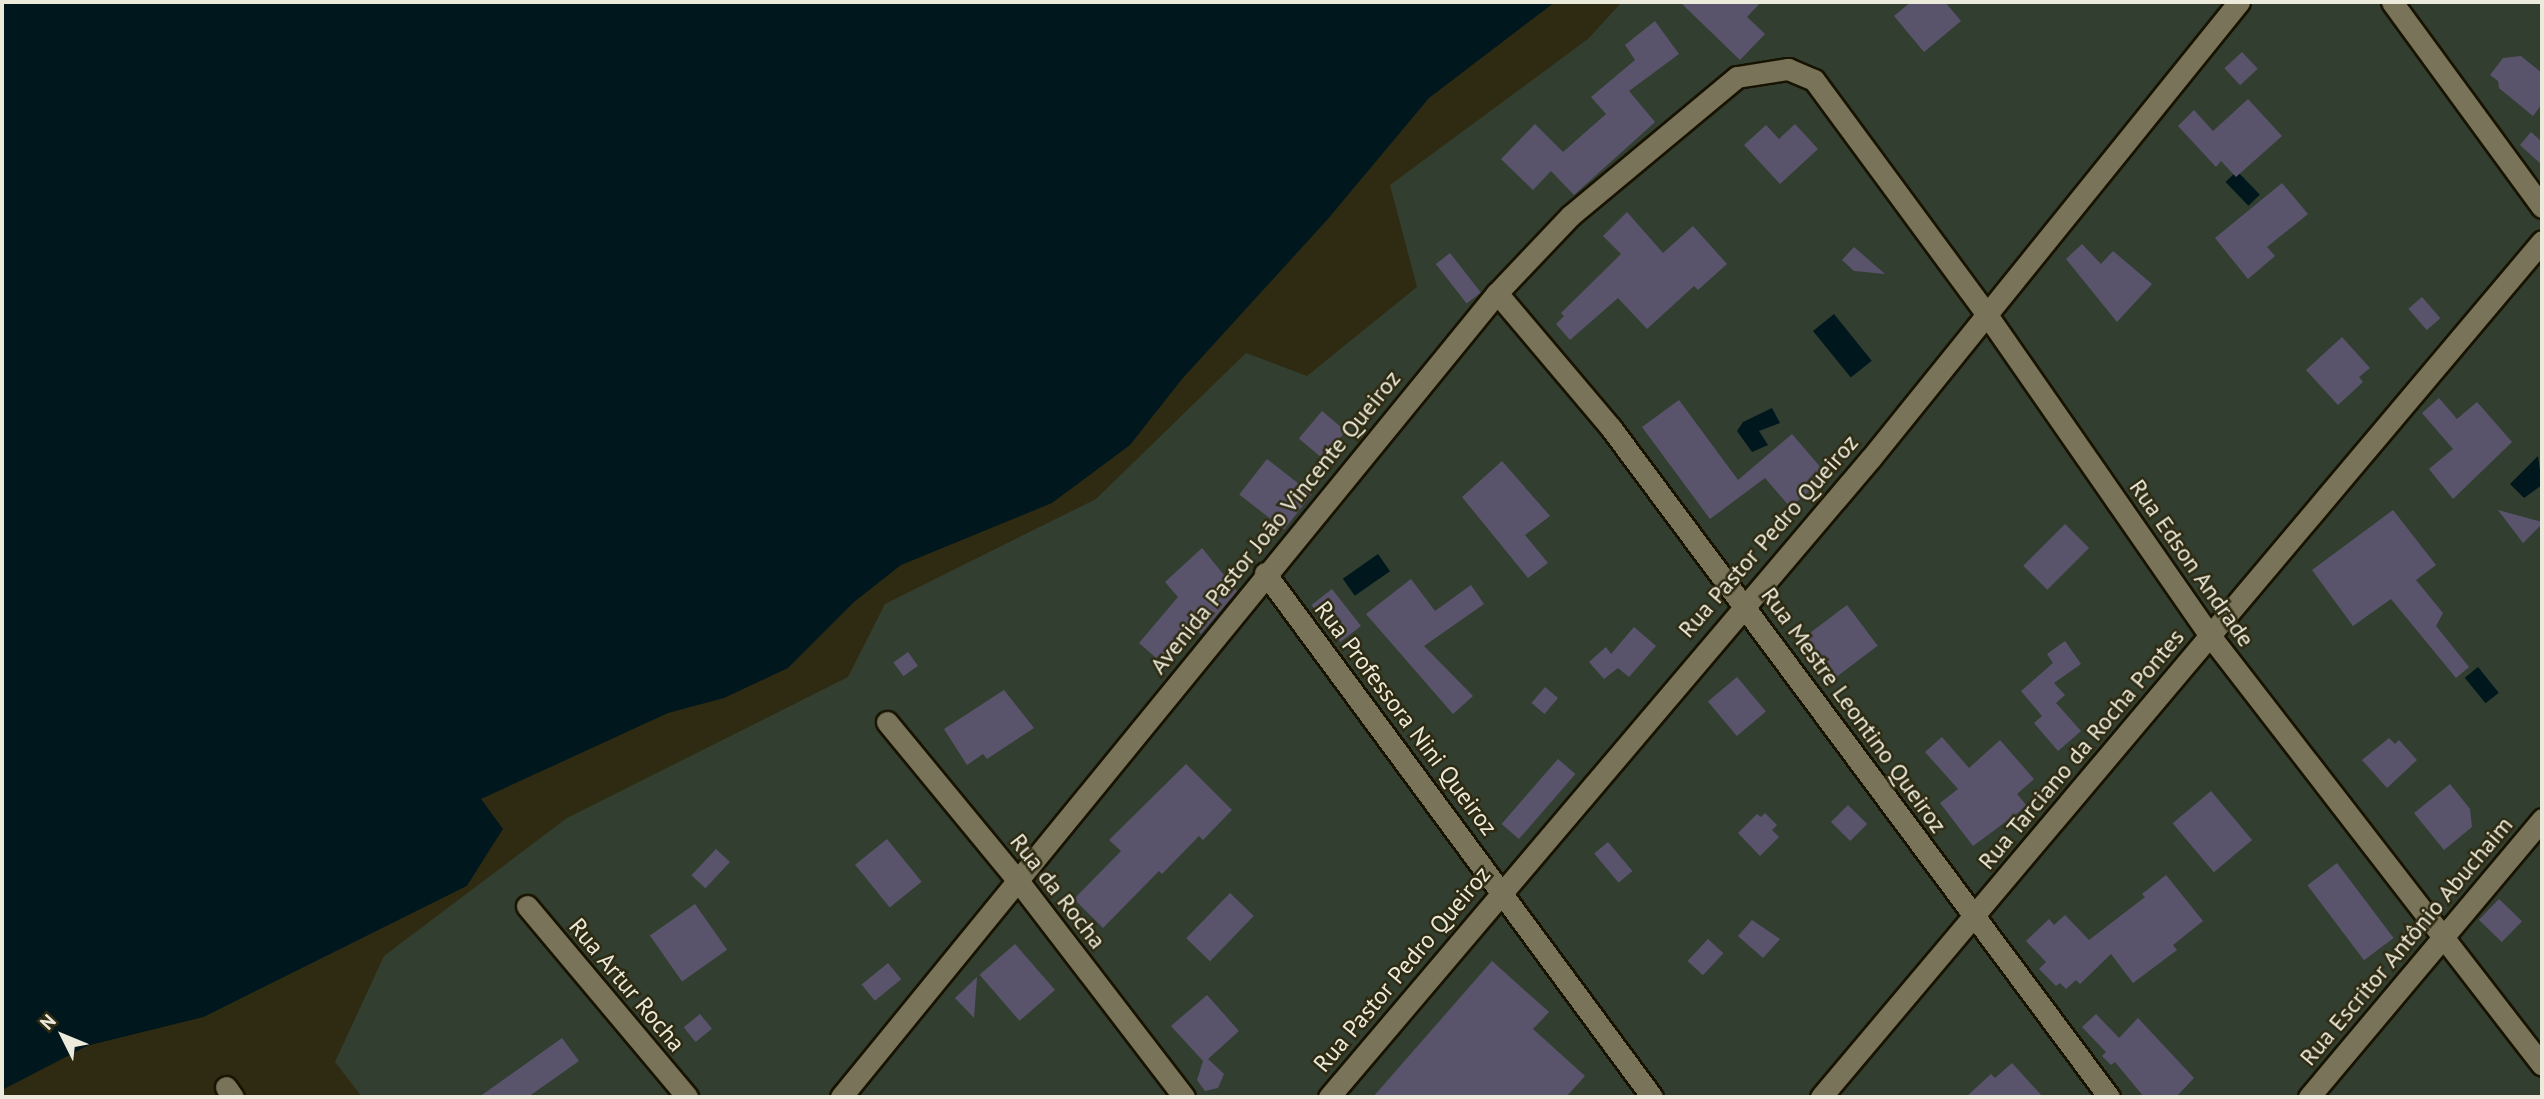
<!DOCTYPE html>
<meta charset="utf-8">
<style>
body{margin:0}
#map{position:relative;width:2544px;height:1099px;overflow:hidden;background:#2f2b12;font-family:"PT Sans",sans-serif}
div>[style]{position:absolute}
.green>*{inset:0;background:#323f30}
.water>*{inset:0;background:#00171d;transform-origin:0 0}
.pier>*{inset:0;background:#2f2b12}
.building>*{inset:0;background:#59546c;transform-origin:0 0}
.roads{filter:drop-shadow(2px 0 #181300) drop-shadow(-2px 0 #181300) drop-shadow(0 2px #181300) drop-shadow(0 -2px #181300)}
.street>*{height:21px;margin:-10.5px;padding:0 10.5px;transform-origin:10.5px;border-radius:10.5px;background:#797459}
span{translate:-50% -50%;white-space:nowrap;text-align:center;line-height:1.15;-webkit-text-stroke:5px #2f2b12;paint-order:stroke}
.street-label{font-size:24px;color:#eceadb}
.frame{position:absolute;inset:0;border:4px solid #eceadb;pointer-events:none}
.north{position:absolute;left:28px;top:1001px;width:70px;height:70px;-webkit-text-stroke:5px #2f2b12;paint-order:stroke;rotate:313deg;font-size:19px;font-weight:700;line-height:28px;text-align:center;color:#eceadb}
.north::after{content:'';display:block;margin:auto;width:24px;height:32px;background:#eceadb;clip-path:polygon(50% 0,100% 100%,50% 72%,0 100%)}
</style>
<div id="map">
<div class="green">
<div style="clip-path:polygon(1622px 2px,2542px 2px,2542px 1097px,362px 1097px,335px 1062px,384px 956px,567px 818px,848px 677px,885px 604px,1096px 499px,1246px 353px,1307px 376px,1417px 287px,1390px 185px,1588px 39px)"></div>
</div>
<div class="water">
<div style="clip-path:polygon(2px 2px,1555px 2px,1429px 98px,1327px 220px,1182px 379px,1130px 445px,1052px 503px,901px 565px,854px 602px,788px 668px,724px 698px,668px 713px,481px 799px,503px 829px,467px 886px,204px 1017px,87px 1046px,2px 1090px)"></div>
<div style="left:2237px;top:171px;width:33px;height:16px;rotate:46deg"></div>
<div style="left:1834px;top:314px;width:60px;height:27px;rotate:51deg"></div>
<div style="clip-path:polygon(1772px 408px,1780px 423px,1759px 431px,1768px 445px,1752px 452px,1737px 431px,1743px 422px)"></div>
<div style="clip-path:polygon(2538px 456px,2542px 485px,2524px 498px,2510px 484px)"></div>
<div style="left:1378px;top:554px;width:21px;height:43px;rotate:55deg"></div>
<div style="left:2478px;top:667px;width:33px;height:17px;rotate:51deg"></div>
</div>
<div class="pier">
<div style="clip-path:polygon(503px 829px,468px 889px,206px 1020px,88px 1049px,2px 1093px,87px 1046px,204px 1017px,467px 886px)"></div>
</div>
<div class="building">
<div style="clip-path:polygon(1680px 2px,1761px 2px,1747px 17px,1765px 34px,1740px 60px)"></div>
<div style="clip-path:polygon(1911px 2px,1945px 2px,1961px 21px,1924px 52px,1894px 16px)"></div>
<div style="clip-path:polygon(1655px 21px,1679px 54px,1629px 91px,1655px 122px,1574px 195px,1551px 171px,1533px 190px,1501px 159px,1535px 124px,1563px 152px,1606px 114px,1591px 97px,1635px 60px,1625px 45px)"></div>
<div style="left:2242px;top:52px;width:23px;height:24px;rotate:47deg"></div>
<div style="clip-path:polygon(2521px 56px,2542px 73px,2542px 104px,2533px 116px,2499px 88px,2498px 81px,2490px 75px,2503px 58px)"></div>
<div style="clip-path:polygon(2248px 99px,2282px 136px,2236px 177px,2221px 161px,2216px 167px,2178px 126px,2194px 110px,2213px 131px)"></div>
<div style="clip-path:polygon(1795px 124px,1818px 149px,1780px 184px,1744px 145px,1766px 125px,1779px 139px)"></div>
<div style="clip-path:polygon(2531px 132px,2542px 142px,2542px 165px,2520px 145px)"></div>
<div style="clip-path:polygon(2282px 183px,2308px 214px,2267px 247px,2275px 256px,2248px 279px,2215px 238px)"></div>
<div style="clip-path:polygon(1627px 212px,1663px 253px,1693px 226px,1727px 264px,1698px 290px,1694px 286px,1647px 329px,1618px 298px,1570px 340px,1556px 324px,1564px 316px,1561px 313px,1621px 254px,1603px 236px)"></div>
<div style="clip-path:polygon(2082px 244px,2101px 264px,2113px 251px,2152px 284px,2117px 322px,2066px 259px)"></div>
<div style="clip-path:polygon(1854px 247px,1885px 274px,1854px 271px,1842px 260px)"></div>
<div style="left:1450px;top:253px;width:50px;height:18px;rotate:52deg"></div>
<div style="left:2422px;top:297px;width:28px;height:18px;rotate:49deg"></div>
<div style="clip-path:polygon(2342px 337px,2370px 368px,2359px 377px,2363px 382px,2338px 405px,2306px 370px)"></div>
<div style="clip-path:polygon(2439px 398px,2457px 419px,2477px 402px,2512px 442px,2453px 499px,2429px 469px,2453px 449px,2422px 413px)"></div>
<div style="clip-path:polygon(1679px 400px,1738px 480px,1792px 434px,1828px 476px,1790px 507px,1765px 478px,1710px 519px,1642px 427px)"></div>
<div style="left:1322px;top:411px;width:31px;height:36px;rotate:40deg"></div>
<div style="left:1267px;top:459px;width:57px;height:45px;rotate:38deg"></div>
<div style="clip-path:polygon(1502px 461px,1550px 516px,1525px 535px,1548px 563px,1528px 578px,1462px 497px)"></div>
<div style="clip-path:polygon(2393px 510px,2436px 565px,2416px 580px,2443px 613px,2436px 626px,2469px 667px,2456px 678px,2391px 599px,2353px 626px,2312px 570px)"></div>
<div style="clip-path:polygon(2498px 510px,2542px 522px,2542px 524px,2523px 543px)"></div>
<div style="left:2065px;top:524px;width:34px;height:59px;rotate:45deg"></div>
<div style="clip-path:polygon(1202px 548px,1237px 591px,1201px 634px,1194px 626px,1162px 663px,1139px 643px,1178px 597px,1165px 582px)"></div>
<div style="clip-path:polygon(1411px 579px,1435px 611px,1471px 585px,1484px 604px,1424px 646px,1473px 696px,1453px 714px,1366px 614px)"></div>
<div style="left:1332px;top:589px;width:47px;height:26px;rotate:52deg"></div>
<div style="left:1847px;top:605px;width:51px;height:56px;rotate:53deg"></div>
<div style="clip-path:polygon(1634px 627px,1656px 646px,1629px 677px,1618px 668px,1604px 679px,1589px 662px,1606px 647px,1611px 654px)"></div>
<div style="clip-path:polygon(2065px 641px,2081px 664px,2054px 683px,2065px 695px,2056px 703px,2081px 731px,2058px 751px,2034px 723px,2042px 716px,2021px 691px,2053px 663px,2047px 654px)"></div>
<div style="left:908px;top:652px;width:17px;height:18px;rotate:54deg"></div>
<div style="left:1737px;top:677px;width:45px;height:38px;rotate:50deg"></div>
<div style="left:1545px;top:687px;width:17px;height:21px;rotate:40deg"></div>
<div style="clip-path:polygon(1004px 690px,1034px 728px,987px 759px,983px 754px,967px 765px,944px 729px)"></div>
<div style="clip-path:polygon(1942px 737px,1969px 768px,2000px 740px,2034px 779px,2017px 794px,2027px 806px,1973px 846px,1940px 803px,1958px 789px,1925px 752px)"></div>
<div style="clip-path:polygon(2389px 738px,2395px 744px,2399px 740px,2417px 760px,2387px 788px,2362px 760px)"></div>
<div style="left:1558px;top:759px;width:23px;height:86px;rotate:41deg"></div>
<div style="clip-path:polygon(1186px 764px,1232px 810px,1203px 840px,1199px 836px,1162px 874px,1159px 871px,1103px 928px,1074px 899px,1121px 851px,1109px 840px)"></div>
<div style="clip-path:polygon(2450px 784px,2470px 809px,2472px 827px,2444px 850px,2414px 813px)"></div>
<div style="left:2211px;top:791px;width:64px;height:50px;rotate:50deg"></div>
<div style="left:1848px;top:805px;width:27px;height:24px;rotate:45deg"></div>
<div style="clip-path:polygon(1765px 813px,1777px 825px,1772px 830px,1779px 837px,1760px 856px,1738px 833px,1757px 814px,1761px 817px)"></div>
<div style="left:887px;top:839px;width:55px;height:41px;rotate:51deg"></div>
<div style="left:1608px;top:842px;width:38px;height:18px;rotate:50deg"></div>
<div style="left:716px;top:849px;width:19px;height:36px;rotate:43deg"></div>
<div style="left:2337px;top:863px;width:94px;height:37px;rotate:53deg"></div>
<div style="clip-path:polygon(2166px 875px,2203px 921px,2173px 945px,2177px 950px,2133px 983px,2111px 954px,2080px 984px,2076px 980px,2066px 989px,2060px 983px,2056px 986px,2039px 969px,2046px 962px,2026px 941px,2049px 919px,2054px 925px,2065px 915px,2089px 940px,2145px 897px,2142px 894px)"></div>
<div style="left:1230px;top:893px;width:33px;height:63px;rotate:44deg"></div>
<div style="left:2499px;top:899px;width:32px;height:29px;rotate:44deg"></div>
<div style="left:695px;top:904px;width:56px;height:55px;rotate:55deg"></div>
<div style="clip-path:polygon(1752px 920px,1780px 939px,1763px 958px,1738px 936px)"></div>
<div style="left:1708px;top:939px;width:21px;height:30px;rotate:43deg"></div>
<div style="left:1015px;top:944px;width:61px;height:47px;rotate:49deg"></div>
<div style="clip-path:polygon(1492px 961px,1549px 1012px,1533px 1029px,1585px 1076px,1566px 1097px,1373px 1097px)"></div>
<div style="left:888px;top:963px;width:21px;height:34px;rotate:51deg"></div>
<div style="clip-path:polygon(977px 977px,974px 1018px,955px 998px)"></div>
<div style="clip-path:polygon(1207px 995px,1239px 1031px,1208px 1059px,1224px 1074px,1218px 1088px,1205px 1091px,1197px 1080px,1203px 1061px,1171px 1026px)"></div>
<div style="left:700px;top:1014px;width:19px;height:21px;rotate:51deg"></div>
<div style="clip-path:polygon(2096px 1014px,2119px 1038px,2138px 1018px,2194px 1078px,2176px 1097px,2144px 1097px,2115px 1062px,2111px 1065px,2102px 1056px,2106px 1052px,2082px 1027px)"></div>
<div style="clip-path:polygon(562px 1038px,579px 1061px,528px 1097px,479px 1097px)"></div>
<div style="clip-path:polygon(2012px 1063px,2043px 1097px,1966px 1097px,1991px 1074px,1995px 1078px)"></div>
</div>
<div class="roads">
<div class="street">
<div style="left:2392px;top:2px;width:254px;rotate:53.8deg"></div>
<div style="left:1497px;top:293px;width:177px;rotate:49.8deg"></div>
<div style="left:1611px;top:428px;width:834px;rotate:53.34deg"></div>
<div style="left:1265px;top:573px;width:651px;rotate:53.55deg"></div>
<div style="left:887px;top:722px;width:207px;rotate:50.5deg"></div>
<div style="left:1019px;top:882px;width:271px;rotate:52.5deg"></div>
<div style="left:527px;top:906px;width:249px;rotate:50deg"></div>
<div style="left:226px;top:1087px;width:12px;rotate:55deg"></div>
<div style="left:841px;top:1097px;width:1038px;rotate:-50.79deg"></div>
<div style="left:1497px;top:293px;width:106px;rotate:-46.5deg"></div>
<div style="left:1570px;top:216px;width:217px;rotate:-39.8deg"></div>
<div style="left:1737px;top:77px;width:52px;rotate:-8.9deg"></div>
<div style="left:1788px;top:69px;width:28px;rotate:23deg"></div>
<div style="left:1814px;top:80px;width:288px;rotate:53.6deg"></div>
<div style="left:1985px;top:312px;width:396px;rotate:55.2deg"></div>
<div style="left:2211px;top:637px;width:541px;rotate:52.28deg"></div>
<div style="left:1329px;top:1097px;width:838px;rotate:-49.7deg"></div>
<div style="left:1871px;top:458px;width:586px;rotate:-51.1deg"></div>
<div style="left:1821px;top:1097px;width:1119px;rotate:-49.89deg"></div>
<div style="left:2309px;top:1097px;width:363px;rotate:-50deg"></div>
</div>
</div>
<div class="street-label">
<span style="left:1275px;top:522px;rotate:-51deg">Avenida Pastor João Vincente Queiroz</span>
<span style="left:1768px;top:536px;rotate:-49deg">Rua Pastor Pedro Queiroz</span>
<span style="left:2192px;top:563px;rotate:55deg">Rua Edson Andrade</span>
<span style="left:1854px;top:710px;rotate:54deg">Rua Mestre Leontino Queiroz</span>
<span style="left:1406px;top:718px;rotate:53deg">Rua Professora Nini Queiroz</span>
<span style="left:2081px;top:749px;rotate:-50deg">Rua Tarciano da Rocha Pontes</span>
<span style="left:1058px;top:891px;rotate:52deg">Rua da Rocha</span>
<span style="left:2406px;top:941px;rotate:-50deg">Rua Escritor Antônio Abuchaim</span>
<span style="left:1402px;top:969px;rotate:-50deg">Rua Pastor Pedro Queiroz</span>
<span style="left:627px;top:985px;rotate:50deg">Rua Artur Rocha</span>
</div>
<div class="frame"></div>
<div class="north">N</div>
</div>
